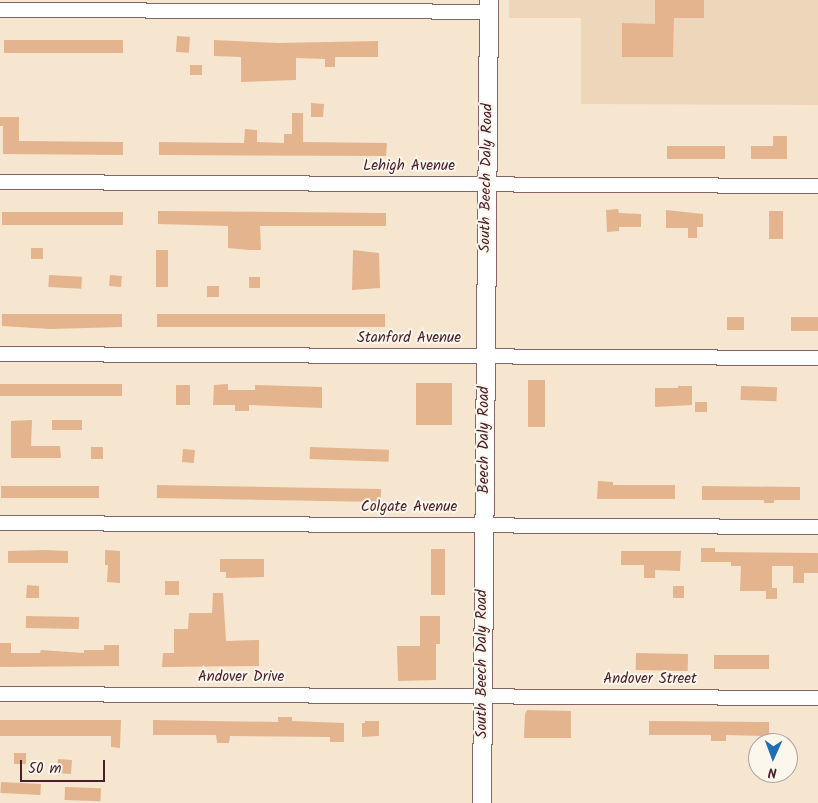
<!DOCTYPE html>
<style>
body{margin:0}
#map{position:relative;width:818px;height:803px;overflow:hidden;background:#f6e6cf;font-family:Kalam,sans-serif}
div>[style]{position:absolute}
.built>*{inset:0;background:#eed6bb}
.building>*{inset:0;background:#e3b48e;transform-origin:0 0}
.roads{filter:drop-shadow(1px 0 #866564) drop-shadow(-1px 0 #866564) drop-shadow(0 1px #866564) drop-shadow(0 -1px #866564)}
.minor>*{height:14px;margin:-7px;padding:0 7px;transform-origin:7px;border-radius:7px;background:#fff}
.major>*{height:18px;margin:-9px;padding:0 9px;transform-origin:9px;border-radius:9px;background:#fff}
span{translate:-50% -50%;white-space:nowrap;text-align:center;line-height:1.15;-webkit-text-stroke:4px #fbf7ec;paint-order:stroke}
.street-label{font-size:15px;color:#4a1f2b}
.north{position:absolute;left:748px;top:733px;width:50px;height:50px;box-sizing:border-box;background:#fbf7ec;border:1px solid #b4a19f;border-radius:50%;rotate:182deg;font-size:14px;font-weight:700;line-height:20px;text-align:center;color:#4a1f2b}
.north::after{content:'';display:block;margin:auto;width:18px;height:22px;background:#1f6fb2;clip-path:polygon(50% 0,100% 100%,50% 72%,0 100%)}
.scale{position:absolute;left:20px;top:760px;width:85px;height:22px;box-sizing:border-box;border:2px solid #4a1f2b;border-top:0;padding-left:6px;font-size:15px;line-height:18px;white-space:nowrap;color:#4a1f2b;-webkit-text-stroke:4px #fbf7ec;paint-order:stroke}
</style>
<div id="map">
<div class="built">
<div style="clip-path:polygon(509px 0,818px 0,818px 105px,581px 104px,581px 18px,509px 18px)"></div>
</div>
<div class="building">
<div style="clip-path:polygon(655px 0,704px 0,704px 18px,674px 18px,673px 57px,622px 57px,622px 23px,655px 24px)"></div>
<div style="left:177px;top:36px;width:13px;height:16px;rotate:4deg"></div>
<div style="left:4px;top:40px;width:119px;height:13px"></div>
<div style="clip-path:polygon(214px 40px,278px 43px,378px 41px,378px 57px,335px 57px,335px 67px,325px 67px,325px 59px,296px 58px,296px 80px,241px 82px,241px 57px,214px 56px)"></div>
<div style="left:190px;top:65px;width:12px;height:10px"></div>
<div style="clip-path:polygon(311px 103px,324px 104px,323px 117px,311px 117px)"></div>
<div style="clip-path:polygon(292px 113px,303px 113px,303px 142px,387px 143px,386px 156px,159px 155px,159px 142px,244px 143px,245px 129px,257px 130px,257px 142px,284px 143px,284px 134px,292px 134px)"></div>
<div style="clip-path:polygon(0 117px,19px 117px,19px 141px,123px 142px,123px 155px,3px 154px,3px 126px,0 126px)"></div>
<div style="clip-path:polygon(773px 136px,787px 136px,787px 159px,751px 159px,751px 146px,773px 146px)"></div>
<div style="left:667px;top:146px;width:58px;height:13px"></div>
<div style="clip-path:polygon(618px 209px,619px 213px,641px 214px,641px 227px,619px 227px,619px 231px,607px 232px,606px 210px)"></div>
<div style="clip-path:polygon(666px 210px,703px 214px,703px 227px,697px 227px,697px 238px,688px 238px,688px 228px,666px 228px)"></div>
<div style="clip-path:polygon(158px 211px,386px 213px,386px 226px,260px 226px,261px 250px,249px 250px,228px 248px,228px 226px,158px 224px)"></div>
<div style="left:769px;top:211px;width:14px;height:28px"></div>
<div style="left:2px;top:212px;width:121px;height:13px"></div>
<div style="left:31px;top:248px;width:12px;height:11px"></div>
<div style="left:156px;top:250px;width:12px;height:37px"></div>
<div style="clip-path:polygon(353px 250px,379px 253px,380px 288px,352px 290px)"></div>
<div style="left:49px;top:275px;width:33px;height:12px;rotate:3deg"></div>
<div style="left:110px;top:275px;width:12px;height:11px;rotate:5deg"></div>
<div style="left:249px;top:277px;width:11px;height:11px"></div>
<div style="left:207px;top:286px;width:12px;height:11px"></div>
<div style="clip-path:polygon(2px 314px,122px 314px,122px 327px,50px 329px,2px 326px)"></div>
<div style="left:157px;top:314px;width:228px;height:13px"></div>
<div style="left:727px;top:317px;width:17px;height:13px"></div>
<div style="left:791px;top:317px;width:27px;height:14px"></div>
<div style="left:528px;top:380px;width:17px;height:47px"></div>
<div style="left:416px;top:383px;width:36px;height:42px"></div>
<div style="left:0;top:384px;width:122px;height:12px"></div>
<div style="clip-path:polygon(228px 384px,228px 390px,255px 390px,255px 385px,322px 387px,322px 408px,249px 405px,249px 411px,235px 411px,235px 405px,213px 405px,214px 385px)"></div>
<div style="left:176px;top:385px;width:14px;height:20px"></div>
<div style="clip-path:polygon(678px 386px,692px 386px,692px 405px,655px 407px,655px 388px,678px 388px)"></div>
<div style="left:741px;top:386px;width:36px;height:14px;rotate:2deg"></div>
<div style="left:695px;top:402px;width:12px;height:10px"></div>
<div style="clip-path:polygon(32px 420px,31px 446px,60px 446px,61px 458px,11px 458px,11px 421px)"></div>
<div style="left:52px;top:420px;width:30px;height:10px"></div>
<div style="left:91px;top:447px;width:12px;height:12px"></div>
<div style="left:310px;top:447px;width:79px;height:12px;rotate:2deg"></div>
<div style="left:183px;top:449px;width:12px;height:13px;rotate:5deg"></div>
<div style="clip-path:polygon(598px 481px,613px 482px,613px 485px,675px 485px,675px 499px,597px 499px)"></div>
<div style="left:157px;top:485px;width:224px;height:13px;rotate:1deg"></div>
<div style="left:1px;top:486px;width:98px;height:12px"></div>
<div style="clip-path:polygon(702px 486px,800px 487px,800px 500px,774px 500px,774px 503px,764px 503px,764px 500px,702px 500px)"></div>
<div style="clip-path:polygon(701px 548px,715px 548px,715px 552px,818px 553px,818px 573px,804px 573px,804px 583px,793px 583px,793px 566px,772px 566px,772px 588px,777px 588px,777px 599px,766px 599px,766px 591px,740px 591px,741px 566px,731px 566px,731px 562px,701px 562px)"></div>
<div style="left:431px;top:549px;width:14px;height:46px"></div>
<div style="clip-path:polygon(46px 550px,68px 551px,68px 563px,8px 563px,8px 551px)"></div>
<div style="clip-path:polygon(105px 550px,120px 551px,120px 583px,107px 582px,108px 565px,105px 565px)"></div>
<div style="clip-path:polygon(621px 551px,681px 551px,680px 571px,655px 570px,655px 578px,644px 578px,644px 565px,621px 565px)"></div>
<div style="clip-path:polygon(220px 559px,264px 559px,264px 577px,226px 578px,226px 572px,220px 572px)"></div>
<div style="left:165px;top:581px;width:14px;height:14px"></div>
<div style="clip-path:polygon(27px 585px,39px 586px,39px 598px,26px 598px)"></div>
<div style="left:673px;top:586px;width:11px;height:12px"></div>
<div style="clip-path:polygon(213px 593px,223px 593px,226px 641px,259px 640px,259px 666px,162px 667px,163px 653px,174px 653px,174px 629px,188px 629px,189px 613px,212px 613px)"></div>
<div style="left:26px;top:616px;width:53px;height:12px;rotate:1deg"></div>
<div style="clip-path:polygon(420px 616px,440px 616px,440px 644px,436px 644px,436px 680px,398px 681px,397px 646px,420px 646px)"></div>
<div style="clip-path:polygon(0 643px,11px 643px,11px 653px,40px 653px,41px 650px,84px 653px,84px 650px,104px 650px,104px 645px,119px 645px,119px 666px,0 667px)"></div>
<div style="left:636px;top:653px;width:52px;height:17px;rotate:1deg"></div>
<div style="left:714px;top:655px;width:55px;height:14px"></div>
<div style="clip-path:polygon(527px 710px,571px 711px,571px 738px,524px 738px,525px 714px)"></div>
<div style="clip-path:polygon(278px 717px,292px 717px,292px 721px,344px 723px,344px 742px,330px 742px,330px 737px,230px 736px,229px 743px,217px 743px,216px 735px,153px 735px,153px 720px,278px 722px)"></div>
<div style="clip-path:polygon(0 720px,121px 720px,120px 748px,111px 747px,111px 736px,0 736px)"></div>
<div style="clip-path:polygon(365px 721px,379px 721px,379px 736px,362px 737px,362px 723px,365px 723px)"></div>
<div style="clip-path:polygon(649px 721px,769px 722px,769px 736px,726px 735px,726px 741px,711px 741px,711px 735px,649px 735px)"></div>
<div style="left:14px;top:753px;width:12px;height:11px"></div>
<div style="left:58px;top:759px;width:14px;height:14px;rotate:4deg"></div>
<div style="left:1px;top:782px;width:40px;height:11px;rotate:3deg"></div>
<div style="left:65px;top:787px;width:36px;height:13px;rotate:2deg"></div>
</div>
<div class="roads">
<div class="minor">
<div style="left:0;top:10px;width:488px;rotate:0.2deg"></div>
<div style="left:0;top:182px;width:818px;rotate:0.28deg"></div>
<div style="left:0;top:354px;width:818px;rotate:0.28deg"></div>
<div style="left:0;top:523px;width:818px;rotate:0.28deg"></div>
<div style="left:0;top:694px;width:818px;rotate:0.28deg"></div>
</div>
<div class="major">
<div style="left:482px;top:803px;width:803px;rotate:-89.5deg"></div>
</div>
</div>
<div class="street-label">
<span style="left:409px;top:167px">Lehigh Avenue</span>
<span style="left:487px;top:178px;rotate:-89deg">South Beech Daly Road</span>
<span style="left:409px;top:339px">Stanford Avenue</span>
<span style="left:485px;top:440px;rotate:-90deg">Beech Daly Road</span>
<span style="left:409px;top:508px">Colgate Avenue</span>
<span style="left:483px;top:664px;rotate:-90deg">South Beech Daly Road</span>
<span style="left:241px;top:678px">Andover Drive</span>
<span style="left:650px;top:680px">Andover Street</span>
</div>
<div class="north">N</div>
<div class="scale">50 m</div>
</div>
